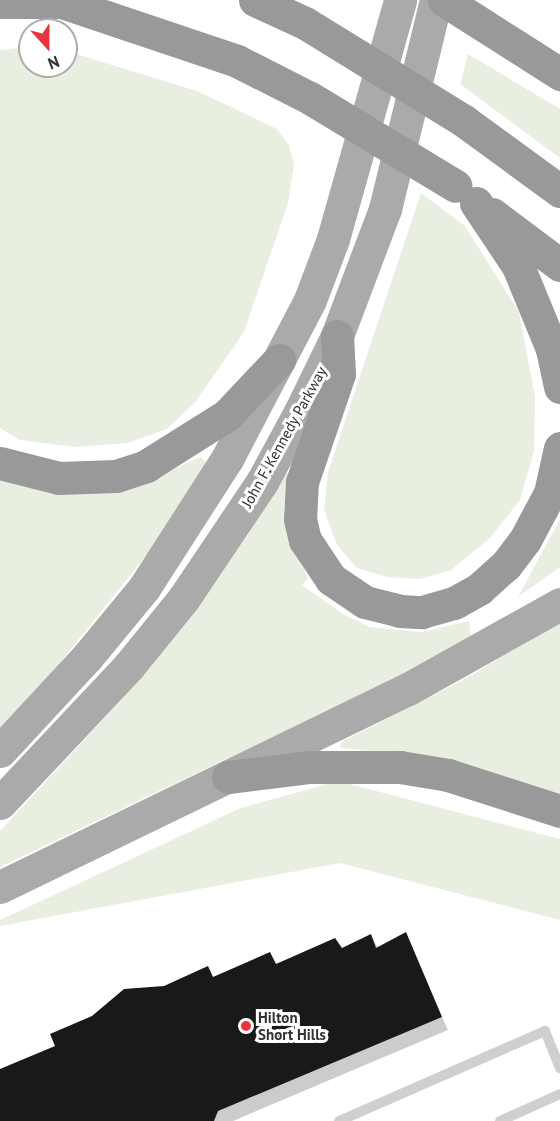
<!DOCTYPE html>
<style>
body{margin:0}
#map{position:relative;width:560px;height:1121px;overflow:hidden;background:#fff;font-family:"PT Sans",sans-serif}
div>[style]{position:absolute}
.green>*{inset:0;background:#e8efe0}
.shadow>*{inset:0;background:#0003}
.building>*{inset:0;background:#191919}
.service>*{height:10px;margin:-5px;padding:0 5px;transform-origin:5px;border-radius:5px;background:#cfcfcf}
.primary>*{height:33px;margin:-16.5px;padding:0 16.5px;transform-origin:16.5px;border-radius:16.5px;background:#aaa}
.motorway>*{height:33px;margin:-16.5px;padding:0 16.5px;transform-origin:16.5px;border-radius:16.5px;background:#999}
.motorway-bridge>*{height:33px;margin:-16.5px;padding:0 16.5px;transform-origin:16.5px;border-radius:16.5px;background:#999}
.dots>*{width:16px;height:16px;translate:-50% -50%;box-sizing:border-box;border:3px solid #fff;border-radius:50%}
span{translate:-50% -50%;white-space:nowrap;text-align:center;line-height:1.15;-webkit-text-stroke:6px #fff;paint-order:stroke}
.street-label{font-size:15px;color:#323232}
.poi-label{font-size:15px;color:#323232;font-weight:700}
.left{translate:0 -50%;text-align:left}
.north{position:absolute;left:18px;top:18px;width:60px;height:60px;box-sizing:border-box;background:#fff;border:2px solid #adadad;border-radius:50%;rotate:159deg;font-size:16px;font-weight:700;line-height:24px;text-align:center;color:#323232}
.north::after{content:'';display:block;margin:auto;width:21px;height:27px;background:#ea3340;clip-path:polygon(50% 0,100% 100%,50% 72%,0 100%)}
</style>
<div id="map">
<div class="green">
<div style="clip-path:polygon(30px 47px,30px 66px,66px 66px,66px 51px,197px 91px,277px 129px,289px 145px,294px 165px,288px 203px,244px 332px,196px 401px,167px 429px,127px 443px,75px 447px,20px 440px,0 428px,0 50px)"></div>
<div style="clip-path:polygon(468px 54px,560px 109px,560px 158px,460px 84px)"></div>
<div style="clip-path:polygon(421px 193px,465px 226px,519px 312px,535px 397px,534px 451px,520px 500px,490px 538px,451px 570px,420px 579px,387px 577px,357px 568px,337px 545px,324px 510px,328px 472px)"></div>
<div style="clip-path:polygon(201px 457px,207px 463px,161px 537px,46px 680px,0 728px,0 477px,150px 479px)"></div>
<div style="clip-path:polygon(285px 472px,291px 476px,284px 508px,287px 533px,308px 578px,302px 585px,343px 614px,370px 627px,422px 632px,469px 621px,471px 642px,0 867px,0 831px,147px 672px,247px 536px)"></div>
<div style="clip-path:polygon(560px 519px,560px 567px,518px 597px)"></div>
<div style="clip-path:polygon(560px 621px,560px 795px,441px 758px,340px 748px,341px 742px,467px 678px)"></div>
<div style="clip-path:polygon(338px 781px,560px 839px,560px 920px,340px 863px,0 926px,0 920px,241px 808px)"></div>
</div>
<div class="shadow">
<div style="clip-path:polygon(405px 934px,448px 1030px,233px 1121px,0 1121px,0 1071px,57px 1047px,93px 1017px,164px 987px,341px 950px,371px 936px,378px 948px)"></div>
</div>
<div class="building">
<div style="clip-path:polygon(406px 932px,442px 1017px,218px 1111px,214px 1121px,0 1121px,0 1069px,55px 1046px,50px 1034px,92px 1016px,124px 989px,164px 986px,208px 966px,213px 977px,270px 952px,276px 964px,335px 938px,342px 948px,371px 934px,376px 948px)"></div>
</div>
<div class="service">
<div style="left:339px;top:1121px;width:225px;rotate:-23.6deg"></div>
<div style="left:545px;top:1031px;width:40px;rotate:68deg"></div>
<div style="left:500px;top:1121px;width:66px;rotate:-24.2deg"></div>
</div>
<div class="primary">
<div style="left:0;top:751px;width:129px;rotate:-47.2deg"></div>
<div style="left:88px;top:656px;width:88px;rotate:-50.5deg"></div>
<div style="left:144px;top:588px;width:156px;rotate:-57.3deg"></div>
<div style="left:228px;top:457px;width:177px;rotate:-62.4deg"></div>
<div style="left:310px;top:300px;width:65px;rotate:-69.3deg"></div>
<div style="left:333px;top:239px;width:248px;rotate:-74.3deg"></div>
<div style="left:0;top:803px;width:188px;rotate:-46.7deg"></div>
<div style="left:129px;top:666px;width:87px;rotate:-51deg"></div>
<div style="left:184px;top:598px;width:140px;rotate:-56.1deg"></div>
<div style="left:262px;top:482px;width:80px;rotate:-61.5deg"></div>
<div style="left:300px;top:412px;width:85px;rotate:-64deg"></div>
<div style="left:337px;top:336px;width:136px;rotate:-69.3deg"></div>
<div style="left:385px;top:209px;width:215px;rotate:-76.3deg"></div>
<div style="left:0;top:887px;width:454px;rotate:-25.9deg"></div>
<div style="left:408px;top:689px;width:174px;rotate:-29.2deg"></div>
</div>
<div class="motorway">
<div style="left:56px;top:0;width:191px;rotate:18.6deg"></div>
<div style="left:237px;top:61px;width:82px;rotate:26.9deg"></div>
<div style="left:255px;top:0;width:55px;rotate:24.7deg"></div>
<div style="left:444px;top:0;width:138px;rotate:32.5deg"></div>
<div style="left:0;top:2px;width:61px"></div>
<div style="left:464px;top:121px;width:119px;rotate:36.1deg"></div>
<div style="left:476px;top:203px;width:76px;rotate:56.3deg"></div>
<div style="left:518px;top:266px;width:90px;rotate:67.7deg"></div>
<div style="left:552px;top:349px;width:39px;rotate:78deg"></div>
<div style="left:492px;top:214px;width:85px;rotate:36.9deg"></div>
<div style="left:337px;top:336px;width:38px;rotate:87deg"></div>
<div style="left:339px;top:374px;width:114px;rotate:108.9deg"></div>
<div style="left:302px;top:482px;width:37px;rotate:93deg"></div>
<div style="left:300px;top:519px;width:22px;rotate:77deg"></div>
<div style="left:305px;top:540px;width:47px;rotate:56.3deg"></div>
<div style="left:331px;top:579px;width:41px;rotate:34.1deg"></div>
<div style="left:365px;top:602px;width:36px;rotate:14deg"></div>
<div style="left:400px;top:611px;width:22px;rotate:3deg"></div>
<div style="left:422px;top:612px;width:33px;rotate:-16deg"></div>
<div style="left:454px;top:603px;width:29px;rotate:-29deg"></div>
<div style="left:479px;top:589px;width:36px;rotate:-42deg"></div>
<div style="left:506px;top:565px;width:31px;rotate:-53deg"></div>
<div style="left:525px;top:540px;width:53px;rotate:-62deg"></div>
<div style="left:550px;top:493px;width:46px;rotate:-77.5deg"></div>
<div style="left:0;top:463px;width:61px;rotate:14.3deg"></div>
<div style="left:59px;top:478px;width:57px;rotate:-2deg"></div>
<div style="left:116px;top:476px;width:32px;rotate:-18deg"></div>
<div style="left:146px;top:466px;width:96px;rotate:-32.2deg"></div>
<div style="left:227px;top:415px;width:76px;rotate:-46.6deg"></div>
<div style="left:228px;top:777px;width:83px;rotate:-7deg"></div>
<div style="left:310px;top:767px;width:90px"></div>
<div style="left:400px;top:767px;width:49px;rotate:9.5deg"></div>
<div style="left:448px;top:775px;width:118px;rotate:17.8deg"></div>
</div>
<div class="motorway-bridge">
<div style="left:305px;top:23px;width:187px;rotate:31.6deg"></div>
<div style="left:310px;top:98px;width:170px;rotate:31.1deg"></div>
</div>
<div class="dots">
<div style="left:246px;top:1026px;background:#ea3340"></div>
</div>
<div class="street-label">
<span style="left:284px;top:437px;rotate:-61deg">John F. Kennedy Parkway</span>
</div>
<div class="poi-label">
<span class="left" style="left:258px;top:1026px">Hilton<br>Short Hills</span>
</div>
<div class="north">N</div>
</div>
